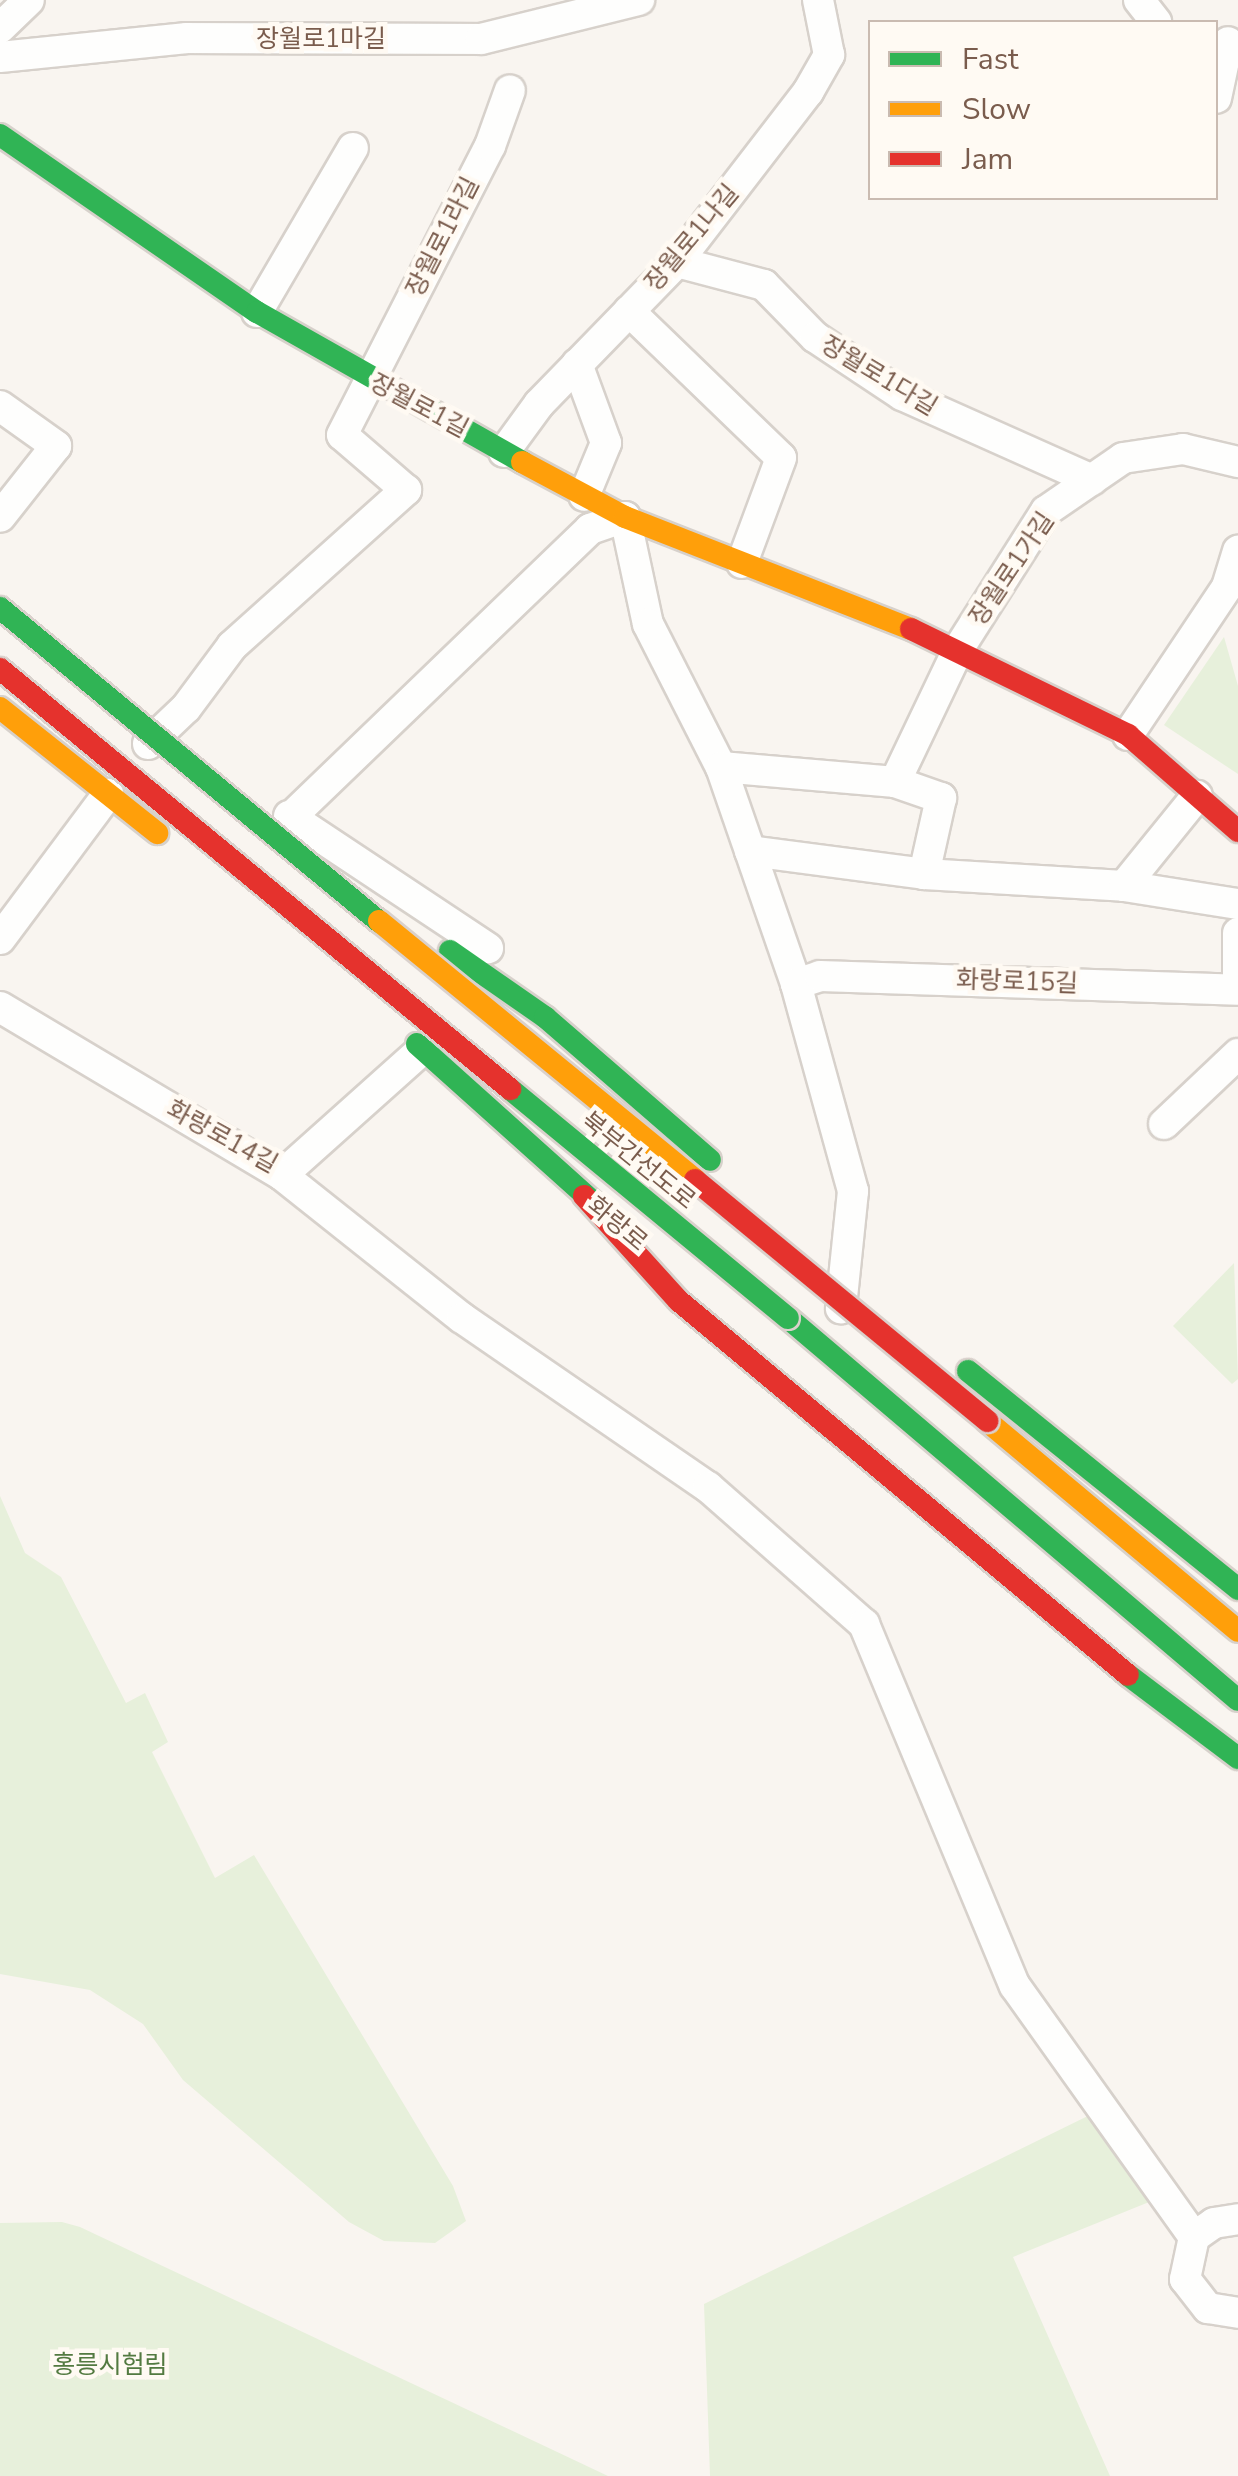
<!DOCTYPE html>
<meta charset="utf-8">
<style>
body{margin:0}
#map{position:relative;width:1238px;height:2476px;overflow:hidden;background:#f9f5f0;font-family:"Nunito Sans","Noto Sans KR",sans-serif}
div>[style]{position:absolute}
.green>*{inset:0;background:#e7f0db}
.roads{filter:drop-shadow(2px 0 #d7d1cb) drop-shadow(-2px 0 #d7d1cb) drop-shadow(0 2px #d7d1cb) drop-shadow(0 -2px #d7d1cb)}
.street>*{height:30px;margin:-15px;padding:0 15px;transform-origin:15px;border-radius:15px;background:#fefefd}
.fast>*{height:22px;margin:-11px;padding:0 11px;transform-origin:11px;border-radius:11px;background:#30b455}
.slow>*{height:22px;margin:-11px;padding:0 11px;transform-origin:11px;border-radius:11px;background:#ff9f0a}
.jam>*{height:22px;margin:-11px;padding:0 11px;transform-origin:11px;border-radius:11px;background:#e5322d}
.bridges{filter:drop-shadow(2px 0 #dad1cc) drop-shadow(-2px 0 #dad1cc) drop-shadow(0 2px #dad1cc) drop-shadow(0 -2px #dad1cc)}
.fast-bridge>*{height:22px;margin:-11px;padding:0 11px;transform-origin:11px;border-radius:11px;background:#30b455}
.slow-bridge>*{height:22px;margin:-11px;padding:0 11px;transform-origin:11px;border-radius:11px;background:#ff9f0a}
.jam-bridge>*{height:22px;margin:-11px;padding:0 11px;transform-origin:11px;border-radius:11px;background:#e5322d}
span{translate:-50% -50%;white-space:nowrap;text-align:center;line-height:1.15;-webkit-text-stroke:9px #fffaf3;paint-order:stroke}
.street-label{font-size:25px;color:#7a5c4d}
.park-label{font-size:25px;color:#537a41}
.legend{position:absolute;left:868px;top:20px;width:350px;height:180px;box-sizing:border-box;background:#fffaf3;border:2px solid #cabbb1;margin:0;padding:12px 18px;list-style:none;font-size:30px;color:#7a5c4d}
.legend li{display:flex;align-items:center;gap:20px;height:50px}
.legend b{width:50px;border:2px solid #cabbb1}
</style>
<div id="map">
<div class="green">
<div style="clip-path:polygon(1224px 637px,1238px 686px,1238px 774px,1164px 725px)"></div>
<div style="clip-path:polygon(1234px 1263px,1238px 1379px,1232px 1384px,1173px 1326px)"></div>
<div style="clip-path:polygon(0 1496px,25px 1553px,61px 1577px,126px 1703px,145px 1693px,168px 1742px,152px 1752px,215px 1878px,254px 1855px,453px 2186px,466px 2221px,435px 2243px,384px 2241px,349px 2222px,183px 2080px,143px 2024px,90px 1990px,0 1974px)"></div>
<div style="clip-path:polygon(1100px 2110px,1164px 2196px,1013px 2257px,1110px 2476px,710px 2476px,704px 2304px)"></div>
<div style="clip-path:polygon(62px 2222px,80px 2227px,608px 2476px,0 2476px,0 2223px)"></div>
</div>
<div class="roads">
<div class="street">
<div style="left:1139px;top:0;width:28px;rotate:52deg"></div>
<div style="left:0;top:28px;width:40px;rotate:-44deg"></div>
<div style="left:0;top:57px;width:188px;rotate:-5.8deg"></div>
<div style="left:187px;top:38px;width:294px;rotate:0.2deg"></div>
<div style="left:481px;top:39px;width:163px;rotate:-13.9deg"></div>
<div style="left:1216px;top:98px;width:57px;rotate:-77.9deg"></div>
<div style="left:677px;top:262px;width:90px;rotate:14.8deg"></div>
<div style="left:764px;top:285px;width:73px;rotate:45.6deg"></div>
<div style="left:815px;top:337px;width:105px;rotate:33.7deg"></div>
<div style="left:902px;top:395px;width:208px;rotate:24.1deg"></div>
<div style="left:629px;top:311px;width:211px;rotate:44deg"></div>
<div style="left:781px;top:458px;width:112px;rotate:110.4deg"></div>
<div style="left:257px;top:312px;width:190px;rotate:-59.7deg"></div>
<div style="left:577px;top:364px;width:84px;rotate:69.8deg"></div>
<div style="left:606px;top:443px;width:57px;rotate:112.5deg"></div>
<div style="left:0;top:406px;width:69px;rotate:35.5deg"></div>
<div style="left:56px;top:446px;width:90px;rotate:128.3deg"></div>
<div style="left:504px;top:452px;width:59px;rotate:-53.9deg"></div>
<div style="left:539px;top:404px;width:198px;rotate:-45.8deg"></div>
<div style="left:677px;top:262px;width:215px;rotate:-52.4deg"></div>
<div style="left:808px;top:92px;width:43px;rotate:-60.4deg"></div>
<div style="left:829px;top:55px;width:56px;rotate:-101.3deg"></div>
<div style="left:1128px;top:735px;width:178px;rotate:-56.2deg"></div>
<div style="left:1227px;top:587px;width:38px;rotate:-73deg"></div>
<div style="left:148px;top:744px;width:52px;rotate:-43.5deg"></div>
<div style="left:186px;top:708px;width:77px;rotate:-53.4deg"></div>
<div style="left:232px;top:646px;width:234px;rotate:-41.9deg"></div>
<div style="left:406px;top:490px;width:84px;rotate:-139.3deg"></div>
<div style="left:342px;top:435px;width:325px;rotate:-62.9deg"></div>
<div style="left:490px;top:146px;width:59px;rotate:-70.3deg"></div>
<div style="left:721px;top:767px;width:175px;rotate:4.9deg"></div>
<div style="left:895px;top:782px;width:49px;rotate:19.2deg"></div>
<div style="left:941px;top:798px;width:78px;rotate:102.6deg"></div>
<div style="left:895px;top:782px;width:148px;rotate:-64.5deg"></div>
<div style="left:959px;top:648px;width:162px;rotate:-57.6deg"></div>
<div style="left:1046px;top:511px;width:93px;rotate:-34.5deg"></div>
<div style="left:1123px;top:458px;width:61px;rotate:-8.5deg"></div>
<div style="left:1183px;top:449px;width:57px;rotate:13.3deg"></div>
<div style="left:289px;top:816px;width:239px;rotate:33.6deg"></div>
<div style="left:292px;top:816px;width:414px;rotate:-43.9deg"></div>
<div style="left:590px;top:529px;width:37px;rotate:-19deg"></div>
<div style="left:625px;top:517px;width:109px;rotate:77.9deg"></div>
<div style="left:648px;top:624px;width:161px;rotate:63deg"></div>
<div style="left:721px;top:767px;width:230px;rotate:70.9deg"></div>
<div style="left:796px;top:984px;width:215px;rotate:74.6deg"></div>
<div style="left:853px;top:1191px;width:118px;rotate:95.9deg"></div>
<div style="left:750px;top:851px;width:176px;rotate:7.5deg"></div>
<div style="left:924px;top:874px;width:200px;rotate:3.4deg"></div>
<div style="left:1124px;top:886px;width:115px;rotate:9deg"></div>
<div style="left:1124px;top:886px;width:116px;rotate:-51deg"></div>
<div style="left:1238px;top:933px;width:54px;rotate:90deg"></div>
<div style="left:0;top:939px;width:181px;rotate:-53.3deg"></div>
<div style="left:796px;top:984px;width:25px;rotate:-18deg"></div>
<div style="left:820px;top:976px;width:418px;rotate:1.9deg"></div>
<div style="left:0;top:1007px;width:328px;rotate:30.8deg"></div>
<div style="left:282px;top:1175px;width:189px;rotate:-41.8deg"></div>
<div style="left:1164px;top:1124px;width:102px;rotate:-43.4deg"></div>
<div style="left:282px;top:1175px;width:230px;rotate:38.5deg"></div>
<div style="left:462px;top:1318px;width:298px;rotate:34.5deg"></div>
<div style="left:708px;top:1487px;width:208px;rotate:41.3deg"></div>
<div style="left:864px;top:1624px;width:392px;rotate:67.4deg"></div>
<div style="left:1015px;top:1986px;width:308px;rotate:54.5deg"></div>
<div style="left:1194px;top:2237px;width:24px;rotate:-35deg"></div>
<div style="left:1214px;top:2223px;width:24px;rotate:-9deg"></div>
<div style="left:1194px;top:2237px;width:43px;rotate:102.1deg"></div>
<div style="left:1185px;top:2279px;width:37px;rotate:52deg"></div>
<div style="left:1208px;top:2308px;width:30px;rotate:9deg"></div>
</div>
<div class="fast">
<div style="left:0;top:135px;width:312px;rotate:34.6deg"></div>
<div style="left:257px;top:312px;width:305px;rotate:29.5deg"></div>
<div style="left:450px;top:951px;width:116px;rotate:34.8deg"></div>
<div style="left:545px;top:1017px;width:218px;rotate:40.9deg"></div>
<div style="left:417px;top:1044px;width:265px;rotate:41.9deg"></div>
<div style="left:788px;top:1318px;width:590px;rotate:40.33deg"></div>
<div style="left:1128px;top:1675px;width:138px;rotate:37deg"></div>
</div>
<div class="slow">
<div style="left:522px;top:462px;width:117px;rotate:28.1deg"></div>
<div style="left:625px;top:517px;width:307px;rotate:21.4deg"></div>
<div style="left:0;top:708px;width:201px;rotate:38.5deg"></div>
<div style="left:987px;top:1421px;width:327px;rotate:39.9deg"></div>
</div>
<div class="jam">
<div style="left:911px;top:629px;width:242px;rotate:26deg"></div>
<div style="left:1128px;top:735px;width:146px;rotate:41.1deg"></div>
<div style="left:584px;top:1196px;width:142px;rotate:47.9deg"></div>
<div style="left:679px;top:1301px;width:584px;rotate:39.79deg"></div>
</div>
</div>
<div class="bridges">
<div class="fast-bridge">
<div style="left:0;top:608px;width:492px;rotate:39.6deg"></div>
<div style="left:510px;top:1089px;width:360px;rotate:39.5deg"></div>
<div style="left:968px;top:1371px;width:347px;rotate:38.9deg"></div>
</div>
<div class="slow-bridge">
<div style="left:379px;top:921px;width:409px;rotate:39.3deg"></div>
</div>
<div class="jam-bridge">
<div style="left:0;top:669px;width:661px;rotate:39.47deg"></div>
<div style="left:695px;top:1180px;width:379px;rotate:39.5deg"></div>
</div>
</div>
<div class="street-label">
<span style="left:321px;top:39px">장월로1마길</span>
<span style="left:443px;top:237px;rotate:-63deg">장월로1라길</span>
<span style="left:692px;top:238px;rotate:-50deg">장월로1나길</span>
<span style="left:879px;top:376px;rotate:31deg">장월로1다길</span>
<span style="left:419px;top:406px;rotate:28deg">장월로1길</span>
<span style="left:1012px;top:569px;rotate:-56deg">장월로1가길</span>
<span style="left:1017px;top:982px;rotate:2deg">화랑로15길</span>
<span style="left:222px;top:1137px;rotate:29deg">화랑로14길</span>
<span style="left:638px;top:1161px;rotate:39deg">북부간선도로</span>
<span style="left:617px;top:1224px;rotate:40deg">화랑로</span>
</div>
<div class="park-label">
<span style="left:110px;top:2365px">홍릉시험림</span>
</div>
<ul class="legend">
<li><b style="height:12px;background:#30b455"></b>Fast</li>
<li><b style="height:12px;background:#ff9f0a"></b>Slow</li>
<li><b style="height:12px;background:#e5322d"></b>Jam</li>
</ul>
</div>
